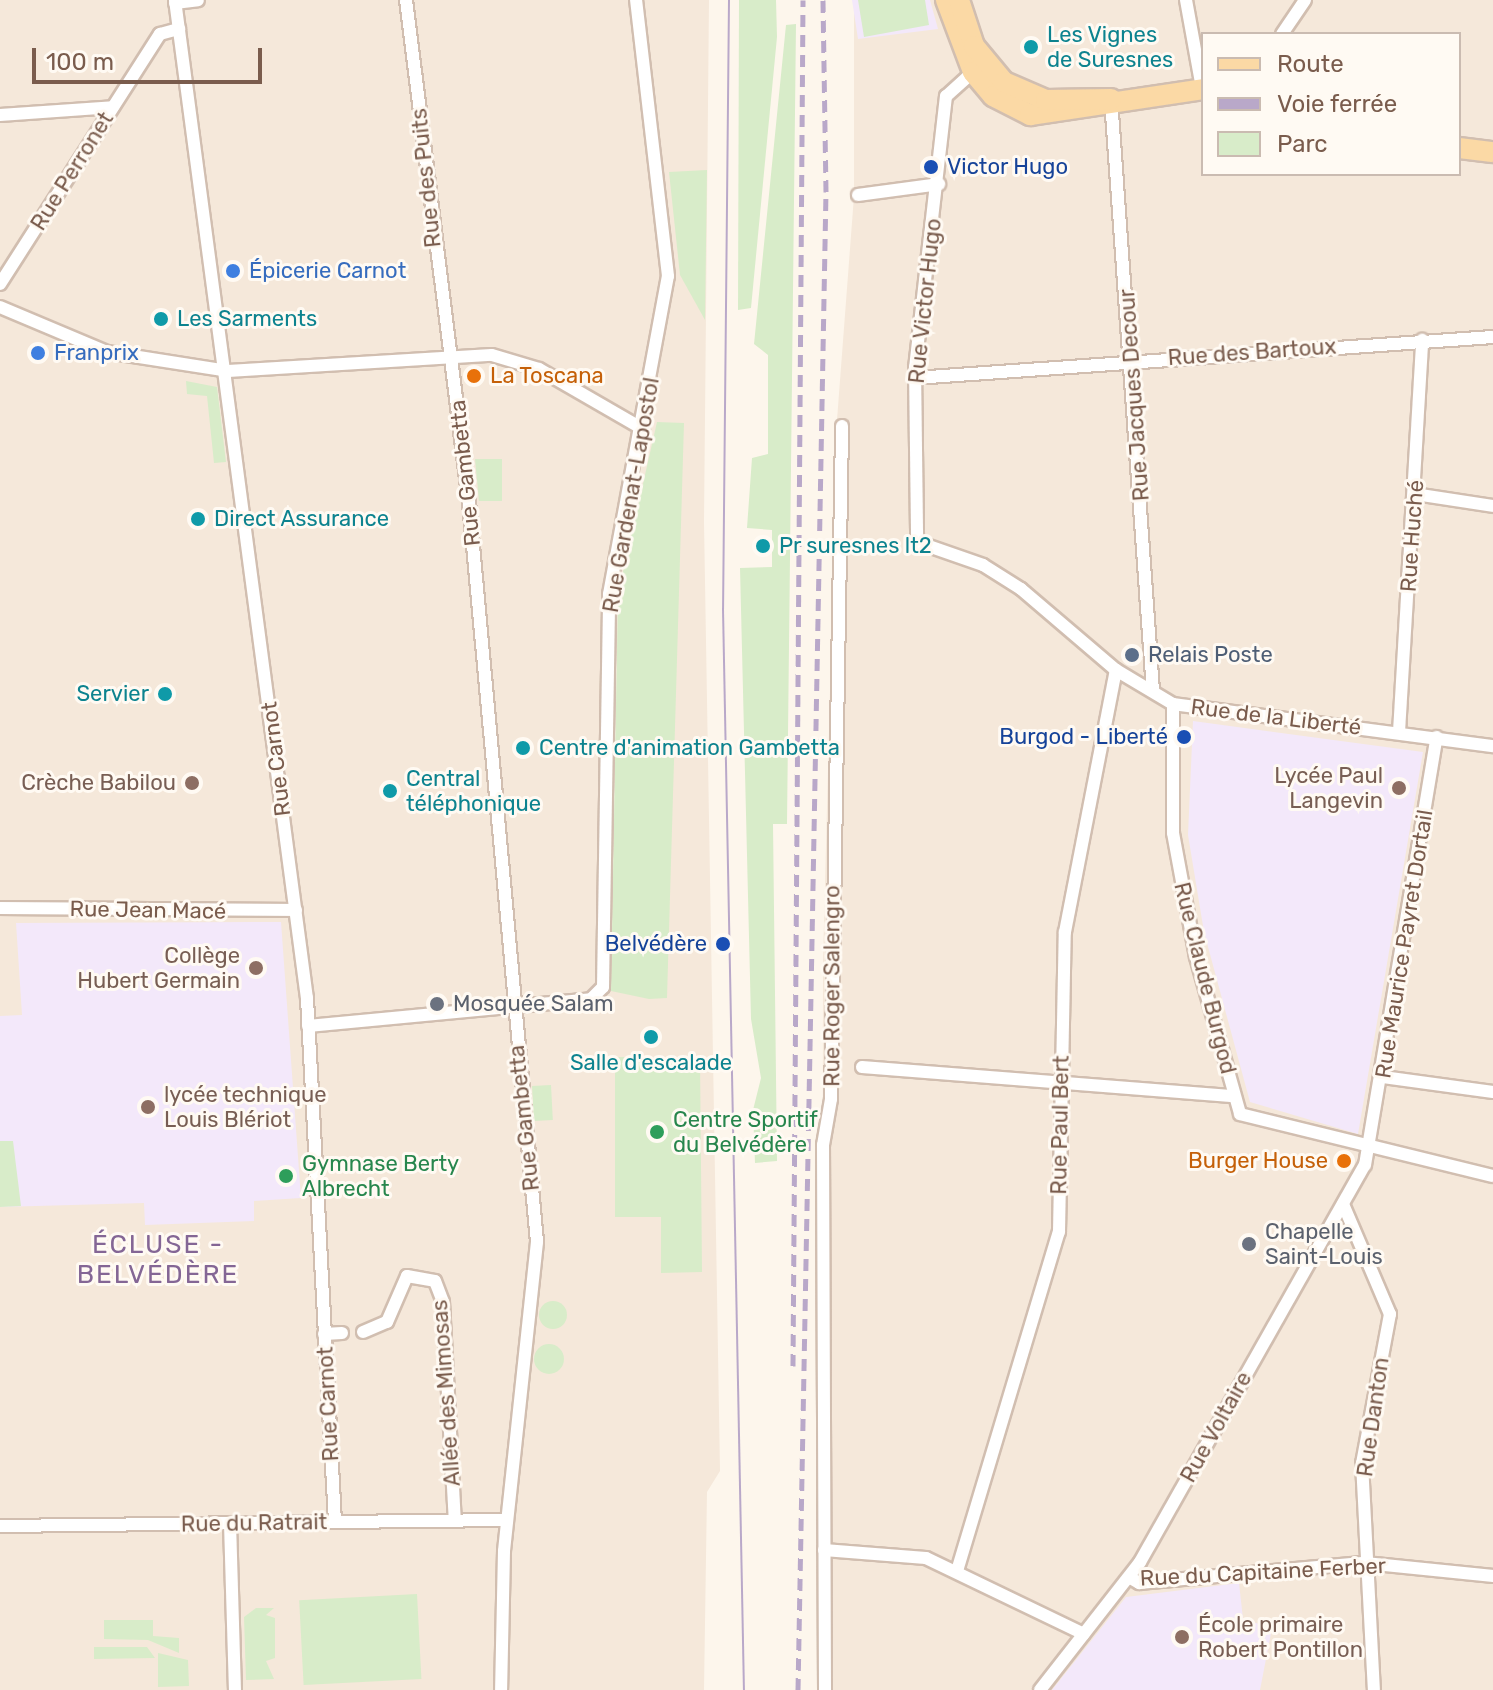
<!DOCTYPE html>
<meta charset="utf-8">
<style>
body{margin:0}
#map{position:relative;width:1493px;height:1690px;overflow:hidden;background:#fdf6ec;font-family:Rubik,sans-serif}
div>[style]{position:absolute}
.residential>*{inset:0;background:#f5e8da}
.education>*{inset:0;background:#f3e8fa}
.green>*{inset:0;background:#d8ecc9;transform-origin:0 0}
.round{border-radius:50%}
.roads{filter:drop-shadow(2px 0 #d1beb0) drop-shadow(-2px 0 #d1beb0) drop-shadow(0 2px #d1beb0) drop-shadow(0 -2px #d1beb0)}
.street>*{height:12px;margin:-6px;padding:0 6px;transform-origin:6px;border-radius:6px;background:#fff}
.primary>*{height:20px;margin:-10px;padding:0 10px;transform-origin:10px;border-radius:10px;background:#fbd9a5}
.tram>*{height:2px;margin:-1px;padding:0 1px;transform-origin:1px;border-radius:1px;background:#b9a8c9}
.rail>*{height:5px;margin-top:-2.5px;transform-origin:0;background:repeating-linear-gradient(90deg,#b9a8c9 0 12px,transparent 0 20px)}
.dots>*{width:22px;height:22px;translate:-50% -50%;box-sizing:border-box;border:4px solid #fffaf3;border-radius:50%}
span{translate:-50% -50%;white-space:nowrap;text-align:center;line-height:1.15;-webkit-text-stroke:6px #fffaf3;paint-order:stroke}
.culture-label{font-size:22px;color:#0d838f}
.left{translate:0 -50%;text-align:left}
.right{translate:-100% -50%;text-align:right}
.transit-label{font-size:22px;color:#164399}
.street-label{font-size:22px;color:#7a5c4d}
.shop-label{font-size:22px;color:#366cbe}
.food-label{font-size:22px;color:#c56008}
.service-label{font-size:22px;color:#4e5e75}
.education-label{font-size:22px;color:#785e54}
.worship-label{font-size:22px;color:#5b616d}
.leisure-label{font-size:22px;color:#27864d}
.quarter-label{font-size:26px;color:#846695;letter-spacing:2px}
.legend{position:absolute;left:1201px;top:32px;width:260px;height:144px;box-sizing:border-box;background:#fffaf3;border:2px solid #cabbb1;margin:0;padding:10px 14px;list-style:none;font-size:24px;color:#7a5c4d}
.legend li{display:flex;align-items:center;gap:16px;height:40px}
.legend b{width:40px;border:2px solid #cabbb1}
.scale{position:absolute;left:32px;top:48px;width:230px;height:36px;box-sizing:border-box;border:4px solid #7a5c4d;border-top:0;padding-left:10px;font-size:24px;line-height:28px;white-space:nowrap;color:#7a5c4d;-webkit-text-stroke:6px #fffaf3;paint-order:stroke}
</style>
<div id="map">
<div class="residential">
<div style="clip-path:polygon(0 0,709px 0,704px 522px,720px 1471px,707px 1492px,704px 1690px,0 1690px)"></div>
<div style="clip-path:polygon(evenodd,854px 0,1493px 0,1493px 1690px,822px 1690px,823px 962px,837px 420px,854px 196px,854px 0,1203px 34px,1459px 34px,1459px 174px,1203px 174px,1203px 34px)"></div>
</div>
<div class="education">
<div style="clip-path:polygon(852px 0,930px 0,938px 29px,858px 39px)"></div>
<div style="clip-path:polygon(1193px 721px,1423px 752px,1358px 1134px,1250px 1102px,1204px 932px,1188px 835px)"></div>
<div style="clip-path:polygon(281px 922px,301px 1198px,254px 1201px,254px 1221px,145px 1225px,144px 1203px,0 1207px,0 1016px,22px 1015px,16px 923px)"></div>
<div style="clip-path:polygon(1239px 1583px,1243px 1619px,1272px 1628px,1260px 1690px,1052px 1690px,1126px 1597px)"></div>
</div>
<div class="green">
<div style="clip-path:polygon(739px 0,776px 0,777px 37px,751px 308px,738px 310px)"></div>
<div style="clip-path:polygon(858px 0,925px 0,929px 25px,864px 37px)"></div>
<div style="clip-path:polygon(796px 24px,787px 824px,773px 824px,777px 1161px,755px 1163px,753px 1110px,761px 1078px,751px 1019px,740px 568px,772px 567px,772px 530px,747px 528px,752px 458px,768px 454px,768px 355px,754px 344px,786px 25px)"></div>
<div style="clip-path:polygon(707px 170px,705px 320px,680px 275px,669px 172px)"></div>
<div style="clip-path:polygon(186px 381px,217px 387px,226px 462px,214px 463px,207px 396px,187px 394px)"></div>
<div style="clip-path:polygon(657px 422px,684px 423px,667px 998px,649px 999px,611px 991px,618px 594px)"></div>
<div style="clip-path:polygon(475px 459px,502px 459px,502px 501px,479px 501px)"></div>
<div style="clip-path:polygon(615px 1057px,700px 1058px,702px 1272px,661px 1273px,661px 1217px,615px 1217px)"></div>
<div style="left:551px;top:1085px;width:35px;height:19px;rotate:87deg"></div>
<div style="clip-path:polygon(0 1141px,13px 1141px,21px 1206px,0 1207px)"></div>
<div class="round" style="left:539px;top:1301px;width:28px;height:28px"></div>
<div class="round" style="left:534px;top:1344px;width:30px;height:30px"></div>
<div style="left:417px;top:1594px;width:85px;height:118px;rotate:87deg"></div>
<div style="clip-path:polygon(256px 1608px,274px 1608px,266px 1615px,275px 1618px,275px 1658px,266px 1661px,274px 1679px,246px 1680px,244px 1617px)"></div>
<div style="clip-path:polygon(104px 1620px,153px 1620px,153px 1636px,179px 1638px,179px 1653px,148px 1640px,104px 1639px)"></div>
<div style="clip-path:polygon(94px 1647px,147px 1647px,155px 1658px,94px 1659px)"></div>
<div style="clip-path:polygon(158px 1653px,188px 1660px,189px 1686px,158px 1687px)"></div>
</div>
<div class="roads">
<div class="street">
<div style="left:175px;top:0;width:1007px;rotate:82.47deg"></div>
<div style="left:307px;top:998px;width:525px;rotate:86.94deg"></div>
<div style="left:406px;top:0;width:506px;rotate:82.85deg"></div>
<div style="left:469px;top:502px;width:743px;rotate:84.75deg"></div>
<div style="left:537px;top:1242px;width:311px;rotate:96.1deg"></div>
<div style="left:504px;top:1551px;width:139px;rotate:91.2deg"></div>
<div style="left:1186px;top:0;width:89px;rotate:79.7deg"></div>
<div style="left:175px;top:3px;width:23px;rotate:-7deg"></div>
<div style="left:1282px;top:34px;width:41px;rotate:-55.9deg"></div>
<div style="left:973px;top:72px;width:36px;rotate:138deg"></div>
<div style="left:946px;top:96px;width:273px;rotate:96.5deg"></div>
<div style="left:915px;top:367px;width:175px;rotate:89.3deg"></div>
<div style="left:917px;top:542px;width:70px;rotate:19.2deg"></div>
<div style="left:983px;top:565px;width:45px;rotate:32.3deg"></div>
<div style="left:1021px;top:589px;width:125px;rotate:40.5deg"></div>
<div style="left:1116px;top:670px;width:66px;rotate:30.8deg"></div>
<div style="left:1173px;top:704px;width:323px;rotate:7.5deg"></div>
<div style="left:1111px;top:99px;width:593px;rotate:85.94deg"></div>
<div style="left:0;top:115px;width:113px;rotate:-4deg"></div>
<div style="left:858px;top:195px;width:82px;rotate:-7.7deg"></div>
<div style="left:0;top:284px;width:297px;rotate:-57.4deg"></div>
<div style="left:160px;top:34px;width:20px;rotate:-15deg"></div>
<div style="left:0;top:307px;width:116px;rotate:22.8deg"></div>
<div style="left:107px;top:352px;width:122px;rotate:8.9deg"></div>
<div style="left:228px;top:371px;width:264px;rotate:-3.5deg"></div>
<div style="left:492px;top:355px;width:49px;rotate:16.6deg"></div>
<div style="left:539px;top:369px;width:120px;rotate:30deg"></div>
<div style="left:915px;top:378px;width:579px;rotate:-4.06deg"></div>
<div style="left:1415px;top:494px;width:79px;rotate:8.7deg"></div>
<div style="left:1173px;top:704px;width:129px;rotate:90deg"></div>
<div style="left:1173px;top:833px;width:126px;rotate:79.5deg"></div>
<div style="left:1196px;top:957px;width:163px;rotate:74.3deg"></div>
<div style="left:1240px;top:1114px;width:260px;rotate:13.8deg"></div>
<div style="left:1399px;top:732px;width:393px;rotate:-86.6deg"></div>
<div style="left:0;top:908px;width:296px;rotate:0.4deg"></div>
<div style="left:308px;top:1026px;width:284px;rotate:-5.4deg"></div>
<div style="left:591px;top:999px;width:17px;rotate:-45deg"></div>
<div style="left:603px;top:987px;width:393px;rotate:-89.1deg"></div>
<div style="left:609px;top:594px;width:323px;rotate:-79.5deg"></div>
<div style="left:668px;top:276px;width:278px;rotate:-96.6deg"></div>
<div style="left:862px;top:1067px;width:373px;rotate:4.5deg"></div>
<div style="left:1383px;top:1077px;width:111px;rotate:7.8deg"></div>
<div style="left:1343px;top:1204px;width:120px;rotate:66.9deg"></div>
<div style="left:1390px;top:1314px;width:152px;rotate:100.6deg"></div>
<div style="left:1362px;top:1463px;width:227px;rotate:87deg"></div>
<div style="left:363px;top:1332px;width:26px;rotate:-23deg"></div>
<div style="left:387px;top:1322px;width:50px;rotate:-66.5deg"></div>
<div style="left:407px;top:1276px;width:28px;rotate:10deg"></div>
<div style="left:435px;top:1281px;width:22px;rotate:69deg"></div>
<div style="left:443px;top:1302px;width:219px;rotate:86.9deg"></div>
<div style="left:324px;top:1334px;width:18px;rotate:-3deg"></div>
<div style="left:230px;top:1523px;width:167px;rotate:88.3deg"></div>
<div style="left:0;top:1526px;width:507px;rotate:-0.68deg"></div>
<div style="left:824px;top:1550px;width:102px;rotate:4.5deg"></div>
<div style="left:926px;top:1558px;width:175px;rotate:25.7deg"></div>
<div style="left:957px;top:1571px;width:354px;rotate:-73.3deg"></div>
<div style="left:1059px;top:1232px;width:300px;rotate:-88.9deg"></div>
<div style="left:1065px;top:932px;width:267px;rotate:-79deg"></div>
<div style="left:1129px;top:1577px;width:12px;rotate:31deg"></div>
<div style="left:1139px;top:1583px;width:227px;rotate:-5.1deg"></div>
<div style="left:1365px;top:1563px;width:129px;rotate:5.8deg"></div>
<div style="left:825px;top:1690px;width:545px;rotate:-90.21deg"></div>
<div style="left:823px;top:1145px;width:47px;rotate:-80.1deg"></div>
<div style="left:831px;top:1099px;width:673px;rotate:-89.06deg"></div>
<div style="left:1040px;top:1690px;width:162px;rotate:-52deg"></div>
<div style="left:1140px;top:1562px;width:456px;rotate:-60.5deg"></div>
<div style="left:1365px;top:1165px;width:434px;rotate:-80.5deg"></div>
</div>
<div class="primary">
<div style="left:946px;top:0;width:77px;rotate:69.4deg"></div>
<div style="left:973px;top:72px;width:31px;rotate:50deg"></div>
<div style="left:993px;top:96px;width:42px;rotate:27.2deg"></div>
<div style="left:1030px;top:115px;width:175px;rotate:-8.5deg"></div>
<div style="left:959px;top:0;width:48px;rotate:71.9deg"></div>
<div style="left:974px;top:46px;width:47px;rotate:50.2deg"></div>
<div style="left:1004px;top:82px;width:46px;rotate:23.2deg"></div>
<div style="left:1046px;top:100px;width:65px;rotate:-0.9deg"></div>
<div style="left:1459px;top:148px;width:34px;rotate:7deg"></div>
</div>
</div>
<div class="tram">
<div style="left:729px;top:0;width:609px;rotate:90.56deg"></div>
<div style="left:723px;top:609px;width:1081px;rotate:88.89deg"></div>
</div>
<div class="rail">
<div style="left:793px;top:1366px;width:1366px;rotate:-89.58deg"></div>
<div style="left:798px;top:1690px;width:1498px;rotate:-88.93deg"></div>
<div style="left:826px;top:192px;width:192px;rotate:-90.9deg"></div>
</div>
<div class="dots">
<div style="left:1031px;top:47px;background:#0f9aa8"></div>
<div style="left:931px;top:167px;background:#1a4fb4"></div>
<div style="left:233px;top:271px;background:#3f7fe0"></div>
<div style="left:161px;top:319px;background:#0f9aa8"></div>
<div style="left:38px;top:353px;background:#3f7fe0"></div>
<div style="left:474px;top:376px;background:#e8710a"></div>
<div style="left:198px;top:519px;background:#0f9aa8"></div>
<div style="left:763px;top:546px;background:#0f9aa8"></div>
<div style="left:1132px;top:655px;background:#5c6f8a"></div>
<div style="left:165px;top:694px;background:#0f9aa8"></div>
<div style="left:1184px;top:737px;background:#1a4fb4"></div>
<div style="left:523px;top:748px;background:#0f9aa8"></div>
<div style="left:192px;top:783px;background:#8d6e63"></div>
<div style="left:1399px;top:788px;background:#8d6e63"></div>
<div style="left:390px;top:791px;background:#0f9aa8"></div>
<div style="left:723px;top:944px;background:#1a4fb4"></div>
<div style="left:256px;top:968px;background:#8d6e63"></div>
<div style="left:437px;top:1004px;background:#6b7280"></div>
<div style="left:651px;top:1037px;background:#0f9aa8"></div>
<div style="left:148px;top:1107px;background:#8d6e63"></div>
<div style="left:657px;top:1132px;background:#2e9e5b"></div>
<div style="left:1344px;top:1161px;background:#e8710a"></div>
<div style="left:286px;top:1176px;background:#2e9e5b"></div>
<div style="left:1249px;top:1244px;background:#6b7280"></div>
<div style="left:1182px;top:1637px;background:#8d6e63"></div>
</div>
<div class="culture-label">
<span class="left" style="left:1047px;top:47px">Les Vignes<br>de Suresnes</span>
<span class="left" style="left:177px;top:319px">Les Sarments</span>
<span class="left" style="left:214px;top:519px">Direct Assurance</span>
<span class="left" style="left:779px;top:546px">Pr suresnes lt2</span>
<span class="right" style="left:149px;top:694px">Servier</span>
<span class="left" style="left:539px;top:748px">Centre d'animation Gambetta</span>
<span class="left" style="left:406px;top:791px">Central<br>téléphonique</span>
<span style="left:651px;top:1063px">Salle d'escalade</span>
</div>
<div class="transit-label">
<span class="left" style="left:947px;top:167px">Victor Hugo</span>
<span class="right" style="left:1168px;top:737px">Burgod - Liberté</span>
<span class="right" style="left:707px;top:944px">Belvédère</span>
</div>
<div class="street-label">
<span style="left:72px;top:171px;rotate:-58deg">Rue Perronet</span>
<span style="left:426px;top:178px;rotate:-96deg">Rue des Puits</span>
<span style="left:925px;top:301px;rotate:-84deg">Rue Victor Hugo</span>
<span style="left:1252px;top:352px;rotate:-4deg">Rue des Bartoux</span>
<span style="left:1134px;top:395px;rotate:-94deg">Rue Jacques Decour</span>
<span style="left:465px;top:473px;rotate:-96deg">Rue Gambetta</span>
<span style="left:631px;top:495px;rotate:-80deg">Rue Gardenat-Lapostol</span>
<span style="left:1412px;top:536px;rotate:-86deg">Rue Huché</span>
<span style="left:1276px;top:717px;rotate:7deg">Rue de la Liberté</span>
<span style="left:276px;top:759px;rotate:-97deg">Rue Carnot</span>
<span style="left:148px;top:910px;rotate:1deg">Rue Jean Macé</span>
<span style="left:1404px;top:944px;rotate:-81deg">Rue Maurice Payret Dortail</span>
<span style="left:1205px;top:978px;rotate:76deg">Rue Claude Burgod</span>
<span style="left:832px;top:986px;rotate:-90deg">Rue Roger Salengro</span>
<span style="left:524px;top:1118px;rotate:-96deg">Rue Gambetta</span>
<span style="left:1060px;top:1125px;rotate:-89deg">Rue Paul Bert</span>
<span style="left:446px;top:1393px;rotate:-94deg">Allée des Mimosas</span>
<span style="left:328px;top:1404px;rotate:-93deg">Rue Carnot</span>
<span style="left:1373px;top:1417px;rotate:-82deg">Rue Danton</span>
<span style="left:1216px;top:1427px;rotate:-61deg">Rue Voltaire</span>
<span style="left:254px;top:1523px;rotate:-1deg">Rue du Ratrait</span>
<span style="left:1263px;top:1572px;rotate:-3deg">Rue du Capitaine Ferber</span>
</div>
<div class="shop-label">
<span class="left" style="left:249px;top:271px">Épicerie Carnot</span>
<span class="left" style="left:54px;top:353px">Franprix</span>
</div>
<div class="food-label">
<span class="left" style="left:490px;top:376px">La Toscana</span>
<span class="right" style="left:1328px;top:1161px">Burger House</span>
</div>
<div class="service-label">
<span class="left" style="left:1148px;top:655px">Relais Poste</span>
</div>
<div class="education-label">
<span class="right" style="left:1383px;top:788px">Lycée Paul<br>Langevin</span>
<span class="right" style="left:176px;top:783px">Crèche Babilou</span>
<span class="right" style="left:240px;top:968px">Collège<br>Hubert Germain</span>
<span class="left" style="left:164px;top:1107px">lycée technique<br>Louis Blériot</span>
<span class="left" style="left:1198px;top:1637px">École primaire<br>Robert Pontillon</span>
</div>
<div class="worship-label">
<span class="left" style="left:453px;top:1004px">Mosquée Salam</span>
<span class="left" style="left:1265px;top:1244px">Chapelle<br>Saint-Louis</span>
</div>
<div class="leisure-label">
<span class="left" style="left:673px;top:1132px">Centre Sportif<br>du Belvédère</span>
<span class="left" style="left:302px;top:1176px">Gymnase Berty<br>Albrecht</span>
</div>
<div class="quarter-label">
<span style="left:158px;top:1260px">ÉCLUSE -<br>BELVÉDÈRE</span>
</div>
<ul class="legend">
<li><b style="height:10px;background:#fbd9a5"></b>Route</li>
<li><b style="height:10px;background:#b9a8c9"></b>Voie ferrée</li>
<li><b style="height:22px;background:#d8ecc9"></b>Parc</li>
</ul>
<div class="scale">100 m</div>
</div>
